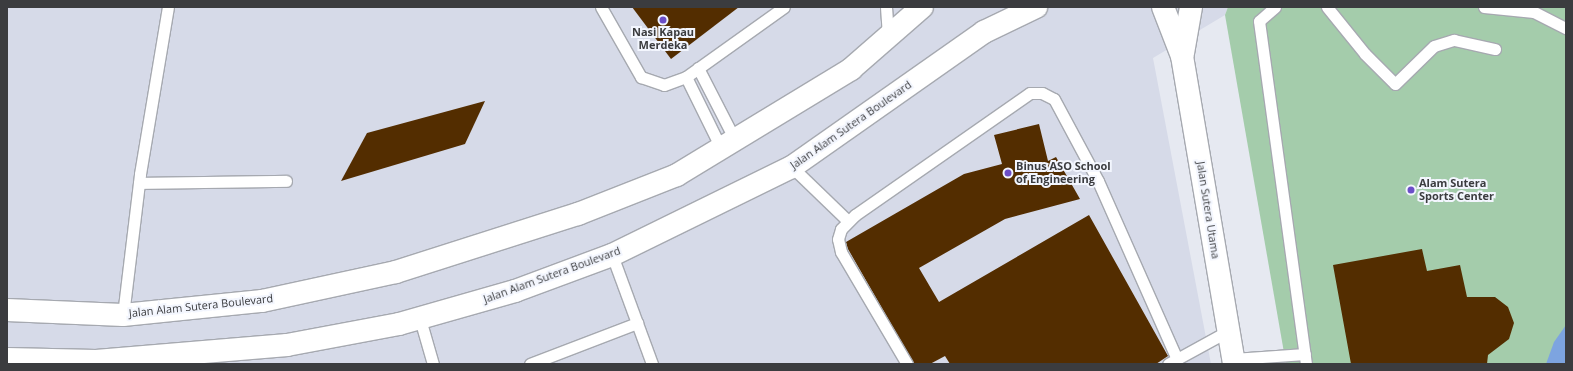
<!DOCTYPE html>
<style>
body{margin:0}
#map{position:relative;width:1573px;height:371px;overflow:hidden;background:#e6e9f1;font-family:"Open Sans",sans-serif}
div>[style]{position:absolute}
.built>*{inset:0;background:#d6dae8}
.green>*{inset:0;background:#a4ccab}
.water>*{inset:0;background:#7da4e0}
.building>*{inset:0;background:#532d00}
.roads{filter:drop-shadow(1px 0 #a6a9b0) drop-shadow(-1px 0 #a6a9b0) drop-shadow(0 1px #a6a9b0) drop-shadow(0 -1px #a6a9b0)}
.service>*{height:11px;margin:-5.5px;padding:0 5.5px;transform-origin:5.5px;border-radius:5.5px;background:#fff}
.tertiary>*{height:22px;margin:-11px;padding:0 11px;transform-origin:11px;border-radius:11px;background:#fff}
.secondary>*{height:22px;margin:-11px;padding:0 11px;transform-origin:11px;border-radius:11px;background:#fff}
.dots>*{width:11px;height:11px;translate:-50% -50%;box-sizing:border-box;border:2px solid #f3f6fe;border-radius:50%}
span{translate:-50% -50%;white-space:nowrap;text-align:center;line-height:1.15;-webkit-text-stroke:4px #f3f6fe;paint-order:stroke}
.poi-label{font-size:11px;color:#3b3c3f;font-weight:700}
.left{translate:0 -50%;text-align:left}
.street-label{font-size:11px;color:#3b3c3f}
.frame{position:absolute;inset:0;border:8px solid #3b3c3f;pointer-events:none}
</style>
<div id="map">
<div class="built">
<div style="clip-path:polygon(7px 7px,1228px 7px,1225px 15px,1153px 58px,1211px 364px,7px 364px)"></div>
</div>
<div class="green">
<div style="clip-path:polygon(1228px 7px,1566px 7px,1566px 364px,1286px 364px,1225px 15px)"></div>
</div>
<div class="water">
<div style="clip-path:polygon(1566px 325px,1566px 364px,1546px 364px,1554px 342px)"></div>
</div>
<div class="building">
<div style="clip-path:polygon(632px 7px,739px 7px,671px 59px)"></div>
<div style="clip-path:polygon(485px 101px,465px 144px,341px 181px,367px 133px)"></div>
<div style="clip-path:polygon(1039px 124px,1048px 161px,1056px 157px,1080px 199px,1005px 219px,919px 268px,939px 302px,1089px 215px,1168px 356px,1156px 364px,950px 364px,945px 356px,930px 364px,914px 364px,848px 249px,846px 242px,964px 174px,1002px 164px,994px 135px)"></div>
<div style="clip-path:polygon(1422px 249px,1427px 271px,1460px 265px,1467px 297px,1495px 297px,1508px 307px,1514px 323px,1509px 339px,1488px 355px,1487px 364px,1351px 364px,1333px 265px)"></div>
</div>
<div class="roads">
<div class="service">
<div style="left:601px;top:7px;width:81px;rotate:60.3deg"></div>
<div style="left:641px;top:77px;width:24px;rotate:19deg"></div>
<div style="left:664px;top:85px;width:23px;rotate:-20deg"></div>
<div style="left:686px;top:77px;width:120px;rotate:-35.5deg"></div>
<div style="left:886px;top:7px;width:30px;rotate:86deg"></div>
<div style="left:1275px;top:7px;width:21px;rotate:139deg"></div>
<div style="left:1259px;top:21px;width:346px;rotate:82.2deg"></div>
<div style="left:1327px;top:7px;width:60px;rotate:51deg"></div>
<div style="left:1365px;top:54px;width:42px;rotate:45deg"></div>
<div style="left:1395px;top:84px;width:54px;rotate:-44.3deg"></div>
<div style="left:1434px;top:46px;width:21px;rotate:-17deg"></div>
<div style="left:1454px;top:40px;width:42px;rotate:12.4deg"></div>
<div style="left:1484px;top:7px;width:50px;rotate:5.7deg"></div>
<div style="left:1534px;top:12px;width:36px;rotate:27deg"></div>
<div style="left:698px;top:68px;width:81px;rotate:62.8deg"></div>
<div style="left:686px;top:77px;width:79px;rotate:63.8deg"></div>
<div style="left:792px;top:167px;width:78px;rotate:44deg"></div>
<div style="left:139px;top:183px;width:147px;rotate:-0.8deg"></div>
<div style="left:612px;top:255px;width:116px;rotate:69.8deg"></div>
<div style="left:123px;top:315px;width:142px;rotate:-83.1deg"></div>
<div style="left:140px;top:174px;width:169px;rotate:-80.5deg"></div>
<div style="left:420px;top:319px;width:47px;rotate:73.9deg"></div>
<div style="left:1177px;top:359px;width:58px;rotate:-28.8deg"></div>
<div style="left:1233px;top:359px;width:72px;rotate:-4deg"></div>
<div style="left:530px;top:364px;width:115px;rotate:-21deg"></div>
<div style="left:907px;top:364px;width:130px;rotate:-120.5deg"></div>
<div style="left:841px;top:252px;width:13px;rotate:-103deg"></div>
<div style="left:838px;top:239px;width:10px;rotate:-73deg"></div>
<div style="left:841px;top:229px;width:20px;rotate:-45deg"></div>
<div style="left:855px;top:215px;width:213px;rotate:-34.9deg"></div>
<div style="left:1030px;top:93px;width:12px"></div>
<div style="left:1042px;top:93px;width:13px;rotate:27deg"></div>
<div style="left:1054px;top:99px;width:93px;rotate:61.8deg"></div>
<div style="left:1098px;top:181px;width:195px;rotate:66.1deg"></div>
<div style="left:1177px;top:359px;width:10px;rotate:151deg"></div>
</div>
<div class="tertiary">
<div style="left:1163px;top:7px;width:53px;rotate:68.8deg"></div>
<div style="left:1182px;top:56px;width:312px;rotate:80.4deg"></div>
<div style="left:1183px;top:53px;width:47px;rotate:-80.1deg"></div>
</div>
<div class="secondary">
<div style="left:7px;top:310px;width:116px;rotate:2.5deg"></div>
<div style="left:123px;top:315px;width:140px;rotate:-5.8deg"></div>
<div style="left:262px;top:301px;width:137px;rotate:-12.2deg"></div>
<div style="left:396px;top:272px;width:191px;rotate:-17.7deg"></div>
<div style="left:578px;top:214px;width:106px;rotate:-21.5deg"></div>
<div style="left:677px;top:175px;width:204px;rotate:-31.3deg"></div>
<div style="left:851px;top:69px;width:94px;rotate:-41.1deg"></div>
<div style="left:7px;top:359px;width:89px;rotate:1.3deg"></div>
<div style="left:96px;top:361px;width:192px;rotate:-4.8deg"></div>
<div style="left:287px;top:345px;width:114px;rotate:-10.6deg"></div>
<div style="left:399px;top:324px;width:121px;rotate:-15.9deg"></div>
<div style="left:515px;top:291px;width:103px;rotate:-20.4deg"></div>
<div style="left:612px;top:255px;width:200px;rotate:-26.1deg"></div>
<div style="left:792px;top:167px;width:235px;rotate:-35.1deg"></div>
<div style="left:984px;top:32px;width:58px;rotate:-25.7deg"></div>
</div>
</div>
<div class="dots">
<div style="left:663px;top:20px;background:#6b4ec8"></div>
<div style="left:1008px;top:173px;background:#6b4ec8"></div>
<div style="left:1411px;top:190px;background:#6b4ec8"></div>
</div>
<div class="poi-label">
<span style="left:663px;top:39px">Nasi Kapau<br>Merdeka</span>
<span class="left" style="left:1016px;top:173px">Binus ASO School<br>of Engineering</span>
<span class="left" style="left:1419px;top:190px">Alam Sutera<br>Sports Center</span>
</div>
<div class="street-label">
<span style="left:851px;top:125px;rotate:-35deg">Jalan Alam Sutera Boulevard</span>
<span style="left:1208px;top:210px;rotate:81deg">Jalan Sutera Utama</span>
<span style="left:552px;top:275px;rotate:-20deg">Jalan Alam Sutera Boulevard</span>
<span style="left:201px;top:306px;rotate:-6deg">Jalan Alam Sutera Boulevard</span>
</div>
<div class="frame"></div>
</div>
